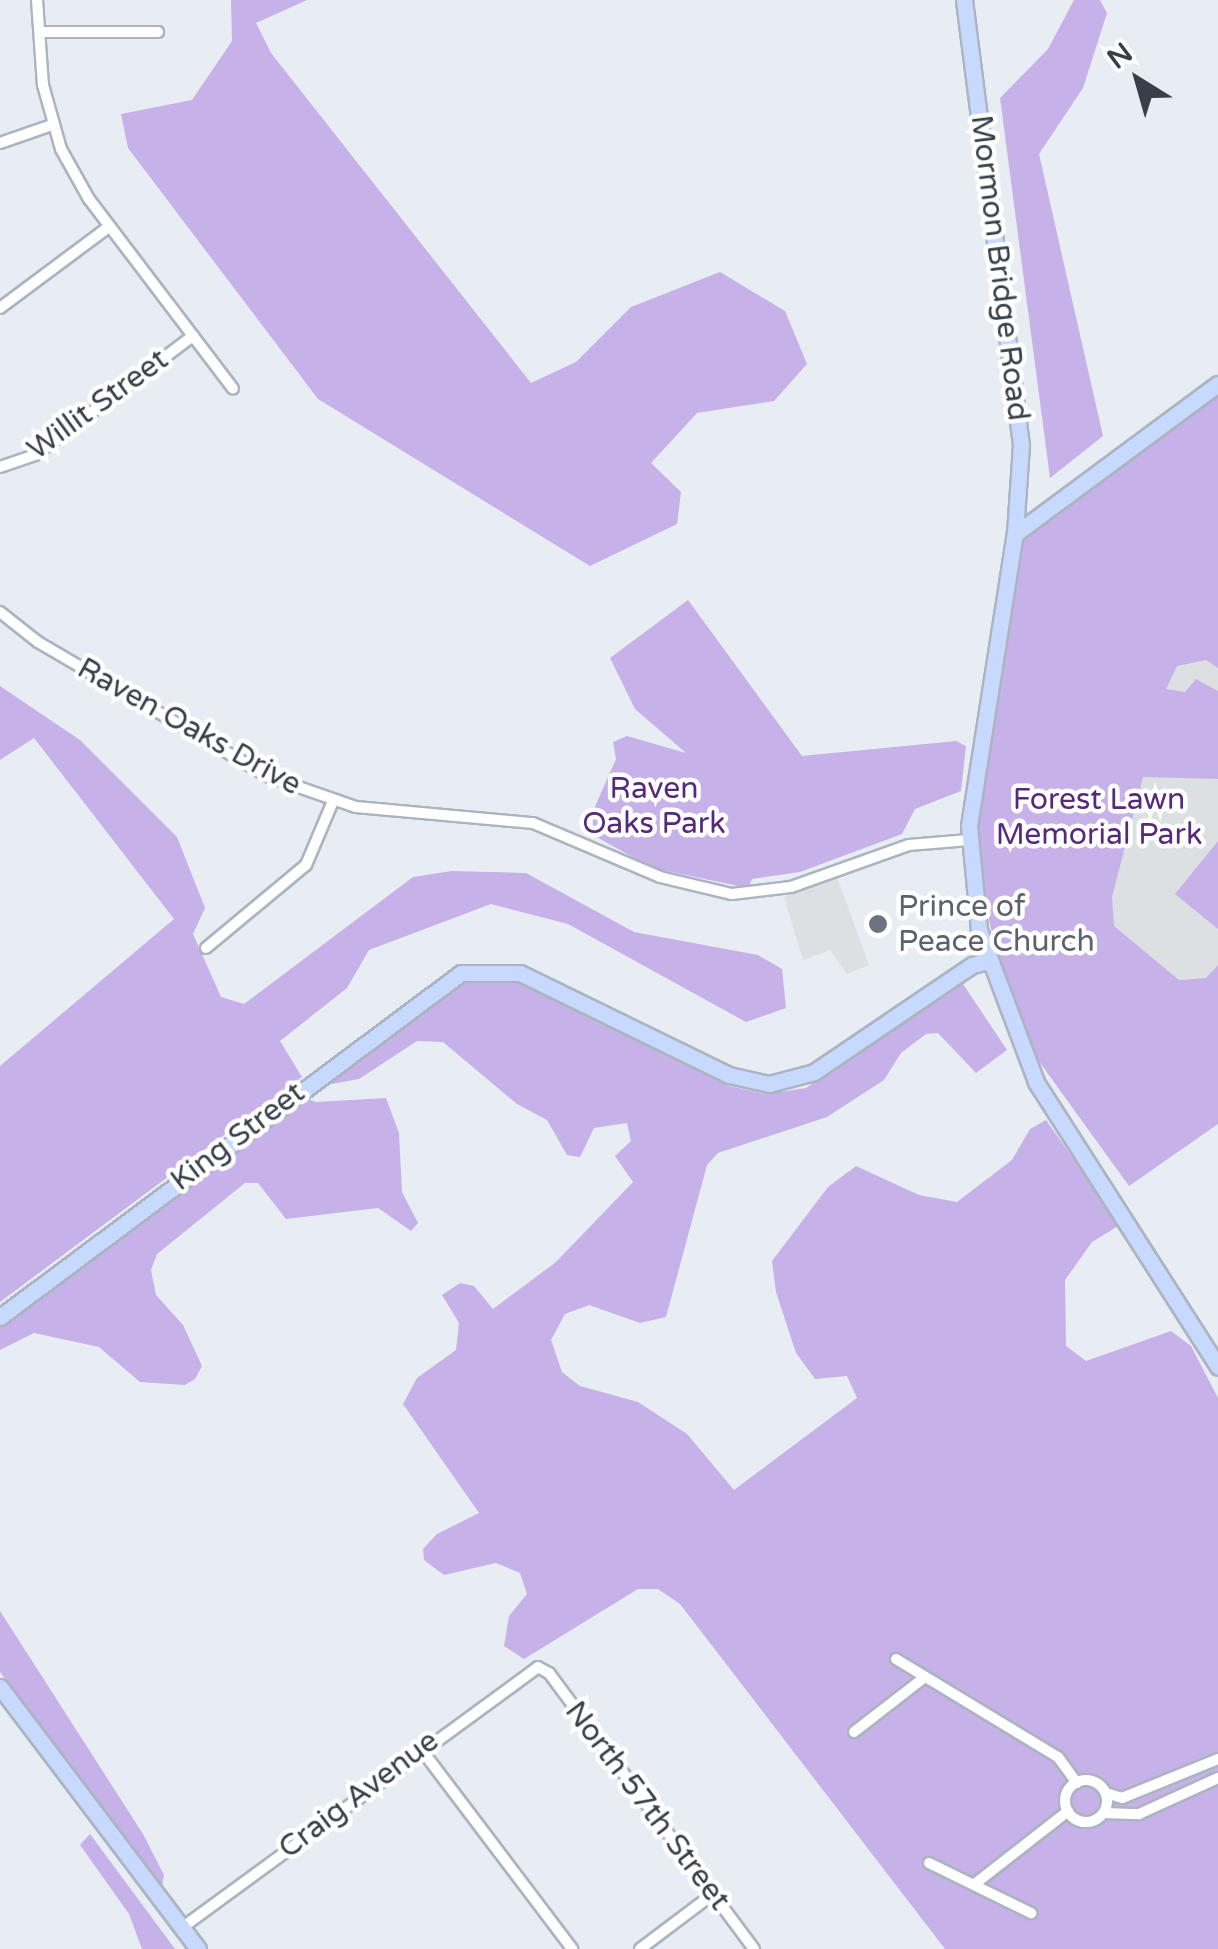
<!DOCTYPE html>
<style>
body{margin:0}
#map{position:relative;width:1218px;height:1949px;overflow:hidden;background:#e8edf4;font-family:"Varela Round",sans-serif}
div>[style]{position:absolute}
.green>*{inset:0;background:#c6b1e9}
.parking>*{inset:0;background:#dde0e3}
.roads{filter:drop-shadow(2px 0 #abb4c0) drop-shadow(-2px 0 #abb4c0) drop-shadow(0 2px #abb4c0) drop-shadow(0 -2px #abb4c0)}
.street>*{height:10px;margin:-5px;padding:0 5px;transform-origin:5px;border-radius:5px;background:#fff}
.street>.ring{margin:-5px;padding:0;box-sizing:content-box;background:none;border:10px solid #fff;border-radius:50%}
.secondary>*{height:15px;margin:-7.5px;padding:0 7.5px;transform-origin:7.5px;border-radius:7.5px;background:#c8d9ff}
.dots>*{width:28px;height:28px;translate:-50% -50%;box-sizing:border-box;border:5px solid #fff;border-radius:50%}
span{translate:-50% -50%;white-space:nowrap;text-align:center;line-height:1.15;-webkit-text-stroke:9px #fff;paint-order:stroke}
.street-label{font-size:30px;color:#373f48}
.park-label{font-size:30px;color:#56297b}
.worship-label{font-size:30px;color:#5b616d}
.left{translate:0 -50%;text-align:left}
.north{position:absolute;left:1088px;top:30px;width:100px;height:100px;-webkit-text-stroke:8px #fff;paint-order:stroke;rotate:323deg;font-size:28px;font-weight:700;line-height:40px;text-align:center;color:#373f48}
.north::after{content:'';display:block;margin:auto;width:35px;height:45px;background:#373f48;clip-path:polygon(50% 0,100% 100%,50% 72%,0 100%)}
</style>
<div id="map">
<div class="green">
<div style="clip-path:polygon(231px 0,307px 0,256px 23px,271px 53px,531px 383px,576px 362px,631px 307px,720px 272px,785px 311px,807px 364px,774px 401px,697px 413px,651px 463px,681px 492px,677px 524px,590px 566px,318px 399px,128px 148px,121px 114px,192px 100px,232px 41px)"></div>
<div style="clip-path:polygon(1074px 0,1100px 0,1107px 13px,1083px 88px,1039px 154px,1103px 436px,1050px 478px,1000px 98px,1048px 49px)"></div>
<div style="clip-path:polygon(1218px 389px,1218px 1124px,1129px 1186px,1038px 1060px,1007px 994px,982px 892px,977px 803px,1022px 535px)"></div>
<div style="clip-path:polygon(688px 600px,802px 756px,956px 741px,966px 746px,961px 791px,915px 809px,902px 834px,800px 872px,752px 879px,748px 888px,652px 868px,593px 835px,593px 811px,616px 759px,613px 742px,627px 736px,686px 753px,635px 709px,610px 658px)"></div>
<div style="clip-path:polygon(0 686px,80px 740px,177px 837px,205px 908px,193px 934px,221px 997px,244px 1004px,413px 877px,452px 871px,526px 873px,634px 932px,758px 955px,782px 969px,786px 1008px,746px 1022px,568px 924px,491px 904px,369px 950px,347px 988px,280px 1041px,302px 1077px,0 1302px,0 1066px,174px 919px,34px 738px,0 760px)"></div>
<div style="clip-path:polygon(482px 974px,508px 978px,729px 1086px,766px 1094px,806px 1088px,961px 981px,1007px 1050px,976px 1073px,938px 1033px,926px 1034px,901px 1053px,884px 1080px,827px 1117px,718px 1153px,707px 1165px,666px 1317px,640px 1323px,589px 1305px,565px 1314px,551px 1340px,562px 1372px,580px 1386px,638px 1402px,687px 1434px,734px 1490px,857px 1398px,847px 1376px,815px 1379px,796px 1353px,776px 1292px,772px 1261px,828px 1187px,856px 1166px,919px 1195px,957px 1202px,1012px 1160px,1030px 1129px,1046px 1120px,1120px 1225px,1092px 1242px,1065px 1280px,1066px 1346px,1086px 1361px,1171px 1331px,1191px 1346px,1218px 1398px,1218px 1949px,945px 1949px,680px 1604px,658px 1589px,638px 1589px,524px 1659px,504px 1646px,509px 1616px,527px 1594px,520px 1573px,496px 1563px,444px 1575px,424px 1560px,423px 1549px,437px 1534px,479px 1513px,403px 1404px,417px 1378px,456px 1350px,459px 1323px,442px 1295px,460px 1283px,474px 1286px,493px 1309px,556px 1262px,633px 1182px,615px 1156px,631px 1141px,627px 1123px,594px 1128px,580px 1157px,567px 1155px,547px 1120px,517px 1104px,443px 1042px,417px 1041px,359px 1079px,326px 1085px,451px 986px)"></div>
<div style="clip-path:polygon(302px 1097px,316px 1102px,386px 1098px,399px 1133px,402px 1192px,418px 1223px,411px 1231px,378px 1208px,286px 1219px,258px 1183px,245px 1183px,157px 1254px,151px 1270px,156px 1295px,183px 1325px,202px 1366px,195px 1379px,185px 1385px,140px 1382px,99px 1347px,34px 1333px,0 1350px,0 1324px)"></div>
<div style="clip-path:polygon(0 1611px,143px 1834px,164px 1875px,162px 1886px,0 1672px)"></div>
<div style="clip-path:polygon(90px 1834px,175px 1949px,142px 1949px,129px 1914px,80px 1845px)"></div>
</div>
<div class="parking">
<div style="clip-path:polygon(1206px 660px,1218px 668px,1218px 691px,1196px 679px,1185px 692px,1166px 689px,1177px 666px)"></div>
<div style="clip-path:polygon(1143px 777px,1218px 779px,1218px 841px,1175px 894px,1218px 929px,1218px 965px,1206px 978px,1179px 980px,1114px 926px,1112px 897px)"></div>
<div style="clip-path:polygon(837px 877px,869px 965px,847px 974px,830px 950px,803px 960px,784px 897px)"></div>
</div>
<div class="roads">
<div class="street">
<div style="left:37px;top:0;width:85px;rotate:86deg"></div>
<div style="left:43px;top:85px;width:66px;rotate:74.3deg"></div>
<div style="left:61px;top:149px;width:57px;rotate:60.8deg"></div>
<div style="left:89px;top:199px;width:238px;rotate:52.8deg"></div>
<div style="left:40px;top:32px;width:118px"></div>
<div style="left:0;top:143px;width:55px;rotate:-19.1deg"></div>
<div style="left:0;top:308px;width:137px;rotate:-36.7deg"></div>
<div style="left:0;top:467px;width:37px;rotate:-19deg"></div>
<div style="left:35px;top:455px;width:198px;rotate:-37deg"></div>
<div style="left:0;top:612px;width:48px;rotate:38.3deg"></div>
<div style="left:38px;top:642px;width:265px;rotate:30.3deg"></div>
<div style="left:267px;top:776px;width:94px;rotate:19.2deg"></div>
<div style="left:356px;top:807px;width:178px;rotate:5.2deg"></div>
<div style="left:533px;top:823px;width:138px;rotate:23deg"></div>
<div style="left:660px;top:877px;width:74px;rotate:13.3deg"></div>
<div style="left:732px;top:894px;width:59px;rotate:-6.8deg"></div>
<div style="left:791px;top:887px;width:125px;rotate:-19.6deg"></div>
<div style="left:909px;top:845px;width:60px;rotate:-4.8deg"></div>
<div style="left:206px;top:948px;width:130px;rotate:-39.7deg"></div>
<div style="left:306px;top:865px;width:69px;rotate:-67.1deg"></div>
<div style="left:896px;top:1659px;width:189px;rotate:31.2deg"></div>
<div style="left:1058px;top:1757px;width:32px;rotate:54deg"></div>
<div style="left:854px;top:1732px;width:90px;rotate:-37.8deg"></div>
<div style="left:421px;top:1749px;width:251px;rotate:52.9deg"></div>
<div class="ring" style="left:1065px;top:1780px;width:32px;height:32px"></div>
<div style="left:1106px;top:1793px;width:17px;rotate:17deg"></div>
<div style="left:1122px;top:1798px;width:104px;rotate:-22.1deg"></div>
<div style="left:1104px;top:1813px;width:35px;rotate:2deg"></div>
<div style="left:1139px;top:1814px;width:87px;rotate:-24.5deg"></div>
<div style="left:929px;top:1863px;width:114px;rotate:26.1deg"></div>
<div style="left:976px;top:1883px;width:117px;rotate:-38deg"></div>
<div style="left:183px;top:1927px;width:440px;rotate:-36.2deg"></div>
<div style="left:538px;top:1667px;width:13px;rotate:29deg"></div>
<div style="left:549px;top:1673px;width:344px;rotate:53.4deg"></div>
<div style="left:640px;top:1949px;width:91px;rotate:-37deg"></div>
</div>
<div class="secondary">
<div style="left:964px;top:0;width:449px;rotate:82.7deg"></div>
<div style="left:1021px;top:445px;width:87px;rotate:93.9deg"></div>
<div style="left:1015px;top:532px;width:298px;rotate:98.9deg"></div>
<div style="left:969px;top:826px;width:104px;rotate:84.5deg"></div>
<div style="left:979px;top:930px;width:162px;rotate:69.4deg"></div>
<div style="left:1036px;top:1082px;width:338px;rotate:57.4deg"></div>
<div style="left:1015px;top:534px;width:252px;rotate:-36.5deg"></div>
<div style="left:0;top:1317px;width:575px;rotate:-36.73deg"></div>
<div style="left:461px;top:973px;width:59px"></div>
<div style="left:520px;top:973px;width:233px;rotate:26deg"></div>
<div style="left:729px;top:1075px;width:41px;rotate:12.7deg"></div>
<div style="left:769px;top:1084px;width:47px;rotate:-14.9deg"></div>
<div style="left:814px;top:1072px;width:191px;rotate:-34.1deg"></div>
<div style="left:972px;top:965px;width:16px;rotate:-14deg"></div>
<div style="left:0;top:1687px;width:328px;rotate:52.9deg"></div>
</div>
</div>
<div class="dots">
<div style="left:878px;top:924px;background:#6b7280"></div>
</div>
<div class="street-label">
<span style="left:999px;top:268px;rotate:83deg">Mormon Bridge Road</span>
<span style="left:98px;top:405px;rotate:-36deg">Willit Street</span>
<span style="left:189px;top:727px;rotate:29deg">Raven Oaks Drive</span>
<span style="left:238px;top:1137px;rotate:-37deg">King Street</span>
<span style="left:359px;top:1795px;rotate:-37deg">Craig Avenue</span>
<span style="left:647px;top:1806px;rotate:53deg">North 57th Street</span>
</div>
<div class="park-label">
<span style="left:654px;top:806px">Raven<br>Oaks Park</span>
<span style="left:1099px;top:817px">Forest Lawn<br>Memorial Park</span>
</div>
<div class="worship-label">
<span class="left" style="left:898px;top:924px">Prince of<br>Peace Church</span>
</div>
<div class="north">N</div>
</div>
